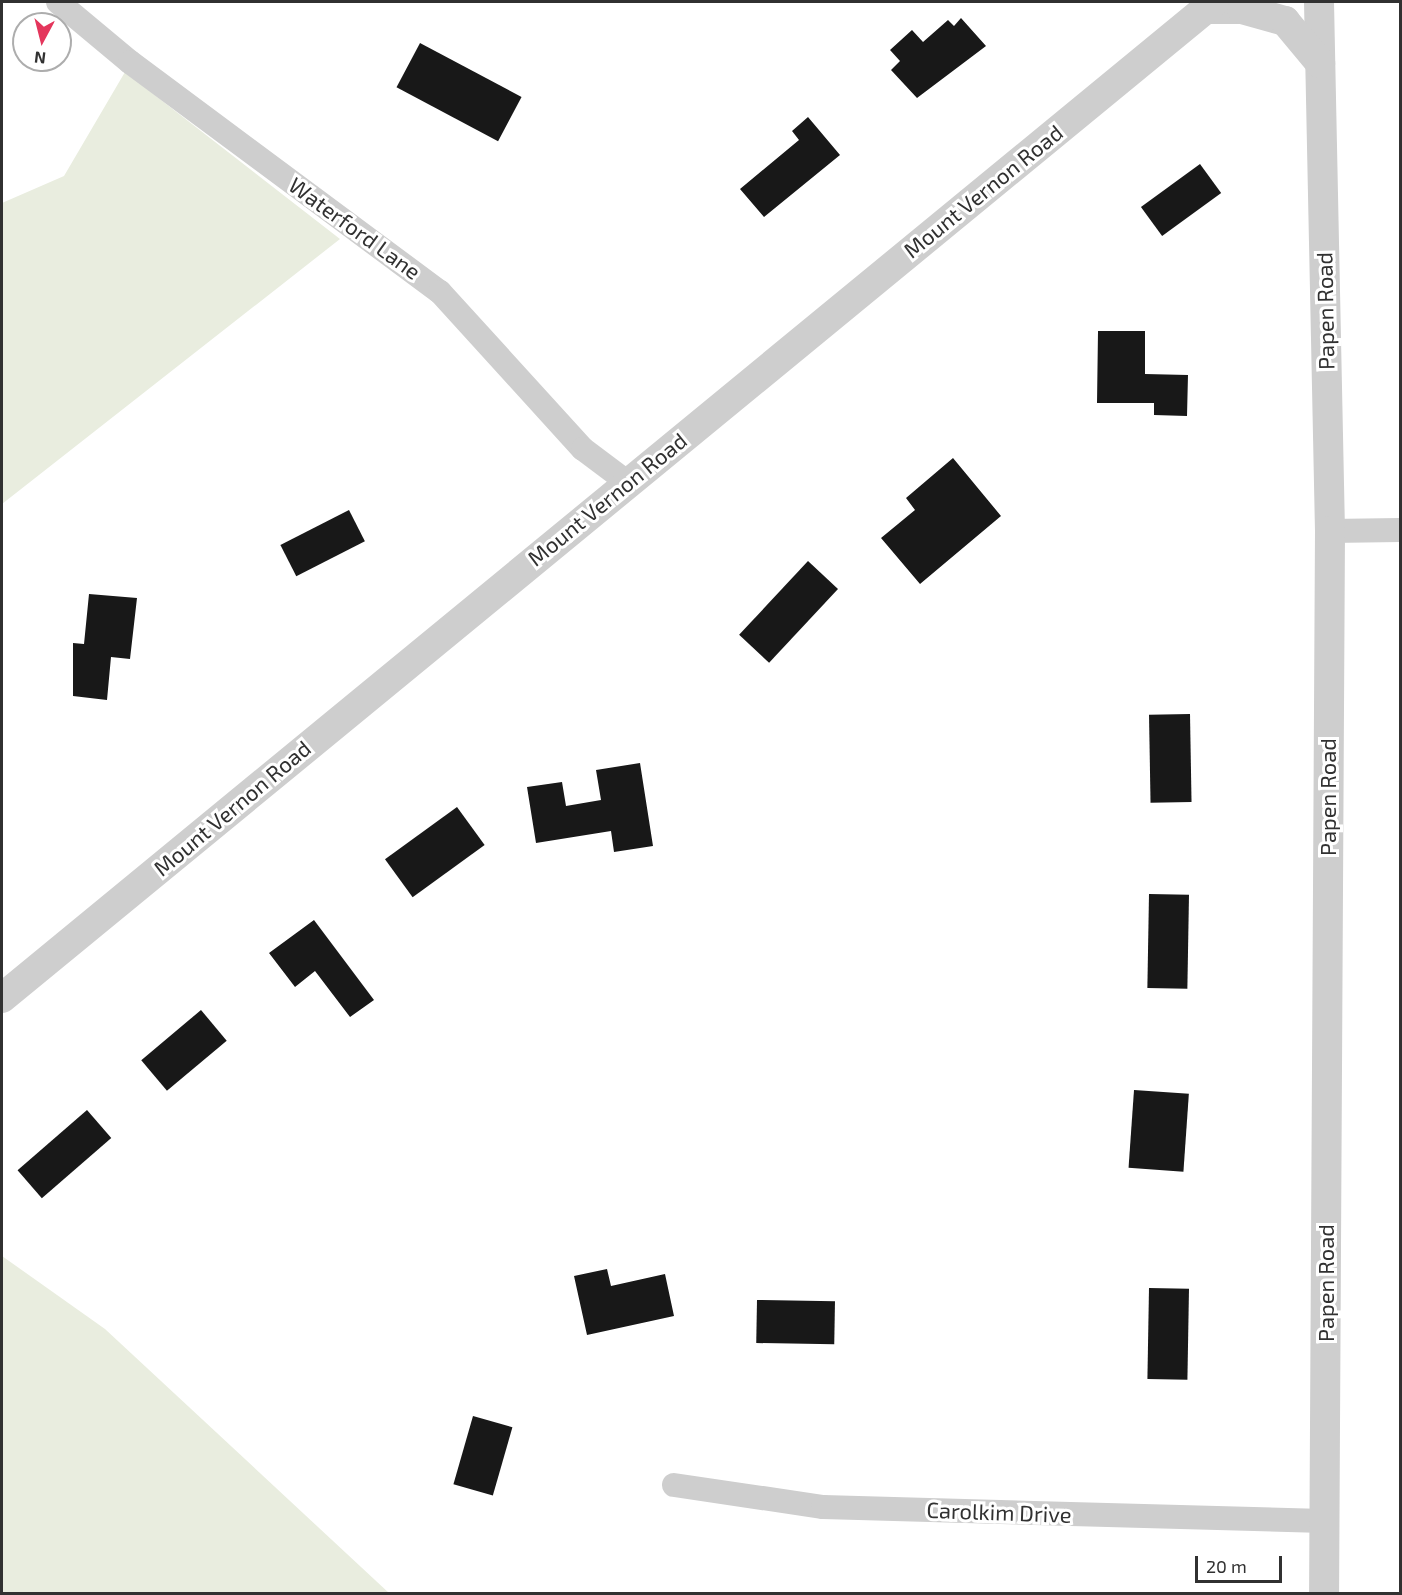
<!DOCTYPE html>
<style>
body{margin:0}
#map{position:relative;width:1402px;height:1595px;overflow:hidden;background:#fff;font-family:"Exo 2",sans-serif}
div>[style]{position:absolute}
.green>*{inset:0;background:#e9eddf}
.building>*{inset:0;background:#181818;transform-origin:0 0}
.minor>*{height:24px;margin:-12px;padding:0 12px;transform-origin:12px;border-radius:12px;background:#cecece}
.tertiary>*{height:30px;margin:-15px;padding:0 15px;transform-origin:15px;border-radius:15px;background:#cecece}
span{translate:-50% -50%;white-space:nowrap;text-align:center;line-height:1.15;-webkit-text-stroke:6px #fff;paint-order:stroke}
.street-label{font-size:22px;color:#313131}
.frame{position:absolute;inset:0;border:3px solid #313131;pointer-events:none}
.north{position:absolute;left:12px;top:12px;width:60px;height:60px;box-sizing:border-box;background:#fff;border:2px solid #adadad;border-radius:50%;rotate:187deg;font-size:16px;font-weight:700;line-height:24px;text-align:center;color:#313131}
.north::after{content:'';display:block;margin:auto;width:21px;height:27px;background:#e4365c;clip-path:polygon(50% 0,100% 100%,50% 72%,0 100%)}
.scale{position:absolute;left:1195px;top:1556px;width:87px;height:27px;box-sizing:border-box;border:3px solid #313131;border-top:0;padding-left:8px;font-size:18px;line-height:21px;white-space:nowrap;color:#313131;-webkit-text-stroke:4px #fff;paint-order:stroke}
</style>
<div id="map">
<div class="green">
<div style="clip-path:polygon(125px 72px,340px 239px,2px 504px,2px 203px,64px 176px)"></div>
<div style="clip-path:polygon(2px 1256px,105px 1329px,389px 1593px,2px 1593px)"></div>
</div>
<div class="building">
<div style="clip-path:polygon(961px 18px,986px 46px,917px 98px,891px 70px,900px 61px,890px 50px,912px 30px,923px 42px,948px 20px,954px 26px)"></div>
<div style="left:420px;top:43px;width:115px;height:50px;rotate:28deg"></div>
<div style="clip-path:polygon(808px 117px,840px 155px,764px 217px,740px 189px,799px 140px,792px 131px)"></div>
<div style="left:1200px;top:164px;width:36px;height:73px;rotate:54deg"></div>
<div style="clip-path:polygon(1098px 331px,1145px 331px,1145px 374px,1188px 375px,1187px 416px,1154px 415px,1154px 403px,1097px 403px)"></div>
<div style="clip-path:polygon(953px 458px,1001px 516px,920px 584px,881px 538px,915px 510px,906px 498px)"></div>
<div style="left:349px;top:510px;width:35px;height:77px;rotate:63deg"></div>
<div style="left:808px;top:561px;width:41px;height:101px;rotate:43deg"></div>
<div style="clip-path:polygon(89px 594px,137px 598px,130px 659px,111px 657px,107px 700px,73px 696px,73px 643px,84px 644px)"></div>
<div style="left:1190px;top:714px;width:88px;height:41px;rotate:89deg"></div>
<div style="clip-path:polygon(640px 763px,653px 846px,614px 852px,611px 831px,536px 843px,527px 787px,562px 782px,566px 806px,601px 800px,596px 770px)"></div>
<div style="left:457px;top:807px;width:47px;height:89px;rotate:54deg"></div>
<div style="left:1149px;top:894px;width:40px;height:94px;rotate:1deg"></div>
<div style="clip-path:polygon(314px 920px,374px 1000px,350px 1017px,315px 971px,295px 987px,269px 953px)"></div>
<div style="left:201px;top:1010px;width:40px;height:78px;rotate:50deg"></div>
<div style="left:1134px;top:1090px;width:55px;height:78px;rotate:4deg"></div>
<div style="left:87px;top:1110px;width:37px;height:92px;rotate:49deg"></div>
<div style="clip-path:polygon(607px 1269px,611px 1286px,665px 1274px,674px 1316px,587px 1335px,574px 1276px)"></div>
<div style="left:1149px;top:1288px;width:40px;height:91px;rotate:1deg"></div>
<div style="left:757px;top:1300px;width:78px;height:43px;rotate:1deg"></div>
<div style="left:473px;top:1416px;width:41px;height:71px;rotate:16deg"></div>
</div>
<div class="minor">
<div style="left:58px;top:2px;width:94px;rotate:39.8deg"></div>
<div style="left:130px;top:62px;width:386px;rotate:36.6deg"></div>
<div style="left:440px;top:292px;width:212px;rotate:47.7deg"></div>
<div style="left:583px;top:449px;width:55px;rotate:36.9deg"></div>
<div style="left:1330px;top:531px;width:70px;rotate:-0.8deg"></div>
<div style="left:674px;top:1485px;width:151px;rotate:8.4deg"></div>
<div style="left:823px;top:1507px;width:501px;rotate:1.6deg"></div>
</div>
<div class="tertiary">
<div style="left:1319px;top:2px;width:529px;rotate:88.81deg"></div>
<div style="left:1330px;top:531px;width:1063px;rotate:90.32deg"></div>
<div style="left:1204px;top:9px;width:38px"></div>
<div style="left:1242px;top:9px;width:45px;rotate:15.6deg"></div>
<div style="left:1285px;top:21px;width:55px;rotate:50.2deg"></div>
<div style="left:2px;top:998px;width:1569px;rotate:-39.41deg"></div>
</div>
<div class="street-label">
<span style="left:983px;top:191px;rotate:-39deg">Mount Vernon Road</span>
<span style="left:355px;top:228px;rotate:36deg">Waterford Lane</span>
<span style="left:1325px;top:311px;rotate:-91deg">Papen Road</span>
<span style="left:607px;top:499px;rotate:-39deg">Mount Vernon Road</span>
<span style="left:1328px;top:797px;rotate:-90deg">Papen Road</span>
<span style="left:232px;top:808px;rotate:-40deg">Mount Vernon Road</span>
<span style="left:1326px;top:1283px;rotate:-90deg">Papen Road</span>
<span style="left:999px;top:1512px;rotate:2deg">Carolkim Drive</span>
</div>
<div class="frame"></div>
<div class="north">N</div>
<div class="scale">20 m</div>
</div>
